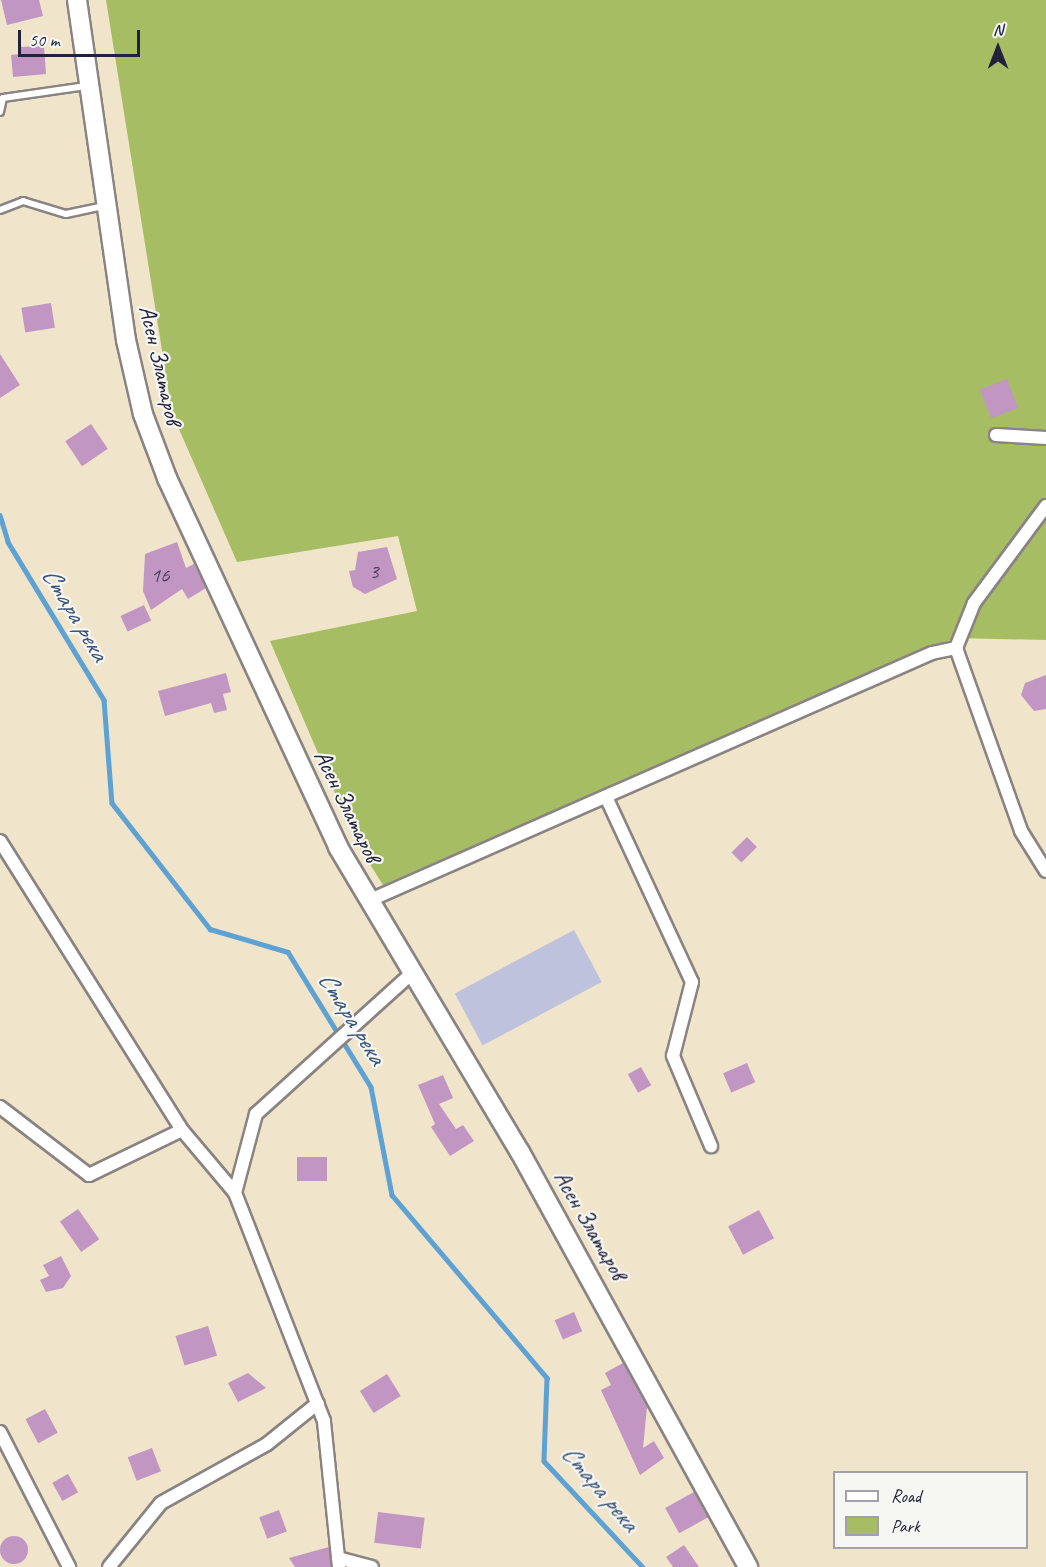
<!DOCTYPE html>
<meta charset="utf-8">
<style>
body{margin:0}
#map{position:relative;width:1046px;height:1567px;overflow:hidden;background:#f0e4ca;font-family:Caveat,sans-serif}
div>[style]{position:absolute}
.industrial>*{inset:0;background:#bfc2dd;transform-origin:0 0}
.green>*{inset:0;background:#a7bd63}
.stream>*{height:4.5px;margin:-2.25px;padding:0 2.25px;transform-origin:2.25px;border-radius:2.25px;background:#5ea2d3}
.building>*{inset:0;background:#c296c3;transform-origin:0 0}
.round{border-radius:50%}
.roads{filter:drop-shadow(2px 0 #898382) drop-shadow(-2px 0 #898382) drop-shadow(0 2px #898382) drop-shadow(0 -2px #898382)}
.lane>*{height:6px;margin:-3px;padding:0 3px;transform-origin:3px;border-radius:3px;background:#fff}
.street>*{height:12px;margin:-6px;padding:0 6px;transform-origin:6px;border-radius:6px;background:#fff}
.secondary>*{height:18px;margin:-9px;padding:0 9px;transform-origin:9px;border-radius:9px;background:#fff}
span{translate:-50% -50%;white-space:nowrap;text-align:center;line-height:1.15;-webkit-text-stroke:4.5px #f6f6f2;paint-order:stroke}
.number-label{font-size:21px;color:#4a3f5d}
.number-label span{-webkit-text-stroke-width:0}
.street-label{font-size:24px;color:#22223b}
.water-label{font-size:26px;color:#3a5578;font-style:italic}
.legend{position:absolute;left:833px;top:1471px;width:195px;height:78px;box-sizing:border-box;background:#f6f6f2;border:2px solid #a1a1a9;margin:0;padding:8px 10px;list-style:none;font-size:18px;color:#22223b}
.legend li{display:flex;align-items:center;gap:12px;height:30px}
.legend b{width:30px;border:2px solid #a1a1a9}
.north{position:absolute;left:968px;top:18px;width:60px;height:60px;-webkit-text-stroke:4px #f6f6f2;paint-order:stroke;rotate:0deg;font-size:16px;font-weight:700;line-height:24px;text-align:center;color:#22223b}
.north::after{content:'';display:block;margin:auto;width:21px;height:27px;background:#22223b;clip-path:polygon(50% 0,100% 100%,50% 72%,0 100%)}
.scale{position:absolute;left:18px;top:30px;width:122px;height:27px;box-sizing:border-box;border:3px solid #22223b;border-top:0;padding-left:8px;font-size:18px;line-height:21px;white-space:nowrap;color:#22223b;-webkit-text-stroke:4px #f6f6f2;paint-order:stroke}
</style>
<div id="map">
<div class="industrial">
<div style="left:574px;top:930px;width:59px;height:135px;rotate:62deg"></div>
</div>
<div class="green">
<div style="clip-path:polygon(106px 0,1046px 0,1046px 640px,955px 638px,383px 885px,356px 842px,270px 641px,417px 611px,398px 536px,237px 562px,172px 413px)"></div>
</div>
<div class="stream">
<div style="left:0;top:515px;width:28px;rotate:73deg"></div>
<div style="left:8px;top:542px;width:185px;rotate:58.7deg"></div>
<div style="left:104px;top:700px;width:103px;rotate:85.6deg"></div>
<div style="left:112px;top:803px;width:160px;rotate:52.1deg"></div>
<div style="left:210px;top:929px;width:81px;rotate:16.4deg"></div>
<div style="left:288px;top:952px;width:158px;rotate:58.4deg"></div>
<div style="left:371px;top:1087px;width:110px;rotate:79deg"></div>
<div style="left:392px;top:1195px;width:240px;rotate:49.7deg"></div>
<div style="left:547px;top:1378px;width:83px;rotate:92.1deg"></div>
<div style="left:544px;top:1461px;width:145px;rotate:47deg"></div>
</div>
<div class="building">
<div style="clip-path:polygon(1px 0,39px 0,43px 16px,7px 25px)"></div>
<div style="clip-path:polygon(44px 46px,46px 74px,13px 77px,11px 55px,20px 54px,20px 47px)"></div>
<div style="left:51px;top:303px;width:25px;height:30px;rotate:81deg"></div>
<div style="clip-path:polygon(0 354px,20px 385px,0 398px)"></div>
<div style="left:1007px;top:379px;width:31px;height:29px;rotate:69deg"></div>
<div style="left:91px;top:424px;width:30px;height:31px;rotate:56deg"></div>
<div style="clip-path:polygon(177px 542px,186px 568px,194px 564px,206px 588px,188px 599px,182px 589px,151px 610px,143px 591px,145px 554px)"></div>
<div style="clip-path:polygon(387px 547px,397px 579px,365px 594px,353px 587px,349px 571px,355px 570px,358px 552px)"></div>
<div style="left:144px;top:605px;width:17px;height:26px;rotate:65deg"></div>
<div style="clip-path:polygon(226px 673px,231px 692px,223px 694px,227px 710px,214px 713px,211px 703px,165px 716px,158px 691px)"></div>
<div style="clip-path:polygon(1046px 675px,1046px 709px,1034px 711px,1021px 695px,1025px 683px)"></div>
<div style="left:747px;top:837px;width:14px;height:22px;rotate:45deg"></div>
<div style="left:747px;top:1063px;width:21px;height:26px;rotate:67deg"></div>
<div style="left:641px;top:1067px;width:21px;height:15px;rotate:61deg"></div>
<div style="clip-path:polygon(443px 1075px,453px 1098px,439px 1104px,456px 1129px,463px 1125px,474px 1141px,450px 1156px,431px 1127px,435px 1124px,418px 1085px)"></div>
<div style="left:297px;top:1157px;width:30px;height:24px"></div>
<div style="left:78px;top:1209px;width:37px;height:22px;rotate:55deg"></div>
<div style="left:759px;top:1210px;width:32px;height:35px;rotate:62deg"></div>
<div style="clip-path:polygon(61px 1256px,71px 1276px,63px 1288px,46px 1292px,40px 1280px,49px 1276px,43px 1265px)"></div>
<div style="left:574px;top:1312px;width:21px;height:21px;rotate:67deg"></div>
<div style="left:208px;top:1326px;width:31px;height:34px;rotate:73deg"></div>
<div style="clip-path:polygon(623px 1363px,647px 1407px,643px 1448px,654px 1441px,664px 1458px,640px 1475px,601px 1390px,611px 1385px,605px 1373px)"></div>
<div style="clip-path:polygon(248px 1373px,266px 1388px,238px 1402px,228px 1383px)"></div>
<div style="left:387px;top:1374px;width:26px;height:32px;rotate:58deg"></div>
<div style="left:45px;top:1409px;width:27px;height:22px;rotate:62deg"></div>
<div style="left:152px;top:1448px;width:25px;height:26px;rotate:69deg"></div>
<div style="left:68px;top:1474px;width:21px;height:18px;rotate:61deg"></div>
<div style="left:694px;top:1492px;width:29px;height:33px;rotate:61deg"></div>
<div style="left:279px;top:1510px;width:23px;height:21px;rotate:70deg"></div>
<div style="left:378px;top:1512px;width:47px;height:31px;rotate:7deg"></div>
<div class="round" style="left:0;top:1536px;width:28px;height:28px"></div>
<div style="clip-path:polygon(684px 1545px,699px 1567px,673px 1567px,666px 1557px)"></div>
<div style="clip-path:polygon(329px 1547px,331px 1567px,295px 1567px,289px 1558px)"></div>
</div>
<div class="roads">
<div class="lane">
<div style="left:0;top:112px;width:14px;rotate:-78deg"></div>
<div style="left:3px;top:98px;width:84px;rotate:-8.2deg"></div>
<div style="left:0;top:210px;width:25px;rotate:-21deg"></div>
<div style="left:23px;top:201px;width:45px;rotate:16.8deg"></div>
<div style="left:66px;top:214px;width:38px;rotate:-12deg"></div>
</div>
<div class="street">
<div style="left:996px;top:435px;width:50px;rotate:3.4deg"></div>
<div style="left:1046px;top:506px;width:121px;rotate:126.6deg"></div>
<div style="left:974px;top:603px;width:48px;rotate:111.8deg"></div>
<div style="left:956px;top:648px;width:194px;rotate:70.4deg"></div>
<div style="left:1021px;top:831px;width:47px;rotate:58deg"></div>
<div style="left:607px;top:799px;width:202px;rotate:65.1deg"></div>
<div style="left:692px;top:982px;width:76px;rotate:104.4deg"></div>
<div style="left:673px;top:1056px;width:98px;rotate:67.1deg"></div>
<div style="left:0;top:841px;width:342px;rotate:57.8deg"></div>
<div style="left:182px;top:1130px;width:82px;rotate:49.9deg"></div>
<div style="left:368px;top:901px;width:616px;rotate:-23.74deg"></div>
<div style="left:932px;top:653px;width:25px;rotate:-12deg"></div>
<div style="left:0;top:1107px;width:112px;rotate:37.4deg"></div>
<div style="left:89px;top:1175px;width:103px;rotate:-25.8deg"></div>
<div style="left:0;top:1432px;width:152px;rotate:62.9deg"></div>
<div style="left:338px;top:1558px;width:35px;rotate:15deg"></div>
<div style="left:109px;top:1567px;width:82px;rotate:-50.9deg"></div>
<div style="left:161px;top:1503px;width:121px;rotate:-29.1deg"></div>
<div style="left:267px;top:1444px;width:65px;rotate:-38.8deg"></div>
<div style="left:339px;top:1567px;width:147px;rotate:-95.9deg"></div>
<div style="left:324px;top:1421px;width:245px;rotate:-111.3deg"></div>
<div style="left:235px;top:1193px;width:82px;rotate:-75.1deg"></div>
<div style="left:256px;top:1114px;width:207px;rotate:-42.1deg"></div>
</div>
<div class="secondary">
<div style="left:77px;top:0;width:344px;rotate:81.8deg"></div>
<div style="left:126px;top:340px;width:76px;rotate:77.1deg"></div>
<div style="left:143px;top:414px;width:68px;rotate:69.4deg"></div>
<div style="left:167px;top:478px;width:407px;rotate:65.1deg"></div>
<div style="left:338px;top:847px;width:355px;rotate:59.2deg"></div>
<div style="left:520px;top:1152px;width:474px;rotate:61.2deg"></div>
</div>
</div>
<div class="number-label">
<span style="left:374px;top:571px">3</span>
<span style="left:160px;top:575px">16</span>
</div>
<div class="street-label">
<span style="left:160px;top:365px;rotate:77deg">Асен Златаров</span>
<span style="left:347px;top:806px;rotate:64deg">Асен Златаров</span>
<span style="left:590px;top:1225px;rotate:60deg">Асен Златаров</span>
</div>
<div class="water-label">
<span style="left:75px;top:614px;rotate:59deg">Стара река</span>
<span style="left:352px;top:1018px;rotate:58deg">Стара река</span>
<span style="left:600px;top:1488px;rotate:50deg">Стара река</span>
</div>
<ul class="legend">
<li><b style="height:8px;background:#fff"></b>Road</li>
<li><b style="height:16px;background:#a7bd63"></b>Park</li>
</ul>
<div class="north">N</div>
<div class="scale">50 m</div>
</div>
